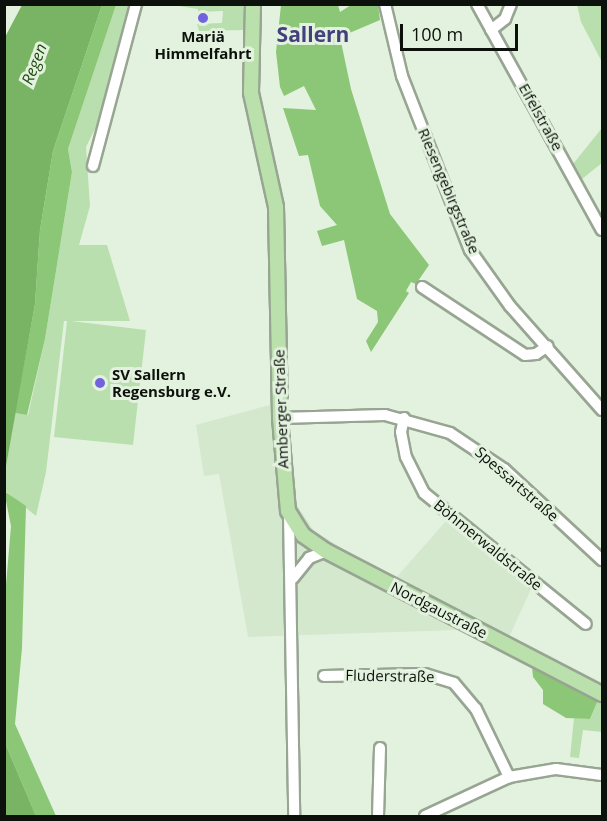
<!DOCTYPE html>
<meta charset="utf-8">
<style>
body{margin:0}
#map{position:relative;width:607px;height:821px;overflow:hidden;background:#e3f2de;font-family:"Open Sans",sans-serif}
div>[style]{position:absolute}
.built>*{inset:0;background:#d4e8ce}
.green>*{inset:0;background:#badfae}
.forest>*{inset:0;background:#8bc776}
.water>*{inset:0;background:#79b464}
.roads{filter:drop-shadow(2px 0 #97a592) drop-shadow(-2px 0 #97a592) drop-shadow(0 2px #97a592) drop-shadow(0 -2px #97a592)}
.minor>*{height:10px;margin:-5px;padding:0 5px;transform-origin:5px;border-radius:5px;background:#fff}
.major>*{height:14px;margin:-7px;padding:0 7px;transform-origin:7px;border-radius:7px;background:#bae1ac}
.dots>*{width:16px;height:16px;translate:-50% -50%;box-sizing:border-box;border:3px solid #e3f2de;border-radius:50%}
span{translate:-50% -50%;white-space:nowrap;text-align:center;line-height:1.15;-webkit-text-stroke:6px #e3f2de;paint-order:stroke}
.poi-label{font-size:15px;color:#0c110b;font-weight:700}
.left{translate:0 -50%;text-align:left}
.street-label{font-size:15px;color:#0c110b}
.water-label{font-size:16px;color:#224912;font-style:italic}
.district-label{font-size:21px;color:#44407d;font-weight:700}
.frame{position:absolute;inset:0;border:6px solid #0c110b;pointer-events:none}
.scale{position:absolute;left:400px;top:24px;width:118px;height:27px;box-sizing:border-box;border:3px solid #0c110b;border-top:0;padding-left:8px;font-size:18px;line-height:21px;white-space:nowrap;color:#0c110b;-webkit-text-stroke:4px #e3f2de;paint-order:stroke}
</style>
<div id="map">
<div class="built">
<div style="clip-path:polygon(270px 405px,278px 481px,295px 485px,297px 505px,314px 531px,394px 580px,446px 521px,531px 589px,510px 635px,457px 630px,248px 637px,219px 474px,204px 476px,196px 425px)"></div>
</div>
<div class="green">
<div style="clip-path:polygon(116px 5px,131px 5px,98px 123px,86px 147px,90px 206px,79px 245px,107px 245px,130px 321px,71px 321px,146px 330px,133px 445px,54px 437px,67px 321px,64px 321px,46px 472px,36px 516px,5px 491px,5px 472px,15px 413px,28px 415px,45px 339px,72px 172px,68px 149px)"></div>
<div style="clip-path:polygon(172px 5px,245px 5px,243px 30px,199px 31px,197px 24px,222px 23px,223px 11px,198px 12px,198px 9px)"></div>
<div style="clip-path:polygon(577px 5px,602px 5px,602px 62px,581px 22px)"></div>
<div style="clip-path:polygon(602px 128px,602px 163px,582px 179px,573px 164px)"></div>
<div style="clip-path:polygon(598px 700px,602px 702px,602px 732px,583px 730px,579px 758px,570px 757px,574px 718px,590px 719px)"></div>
</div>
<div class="forest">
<div style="clip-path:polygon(102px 5px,116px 5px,68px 149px,72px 172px,45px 339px,27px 415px,15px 413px,35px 304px,40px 230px,53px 151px)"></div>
<div style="clip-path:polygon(281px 5px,338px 5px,340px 12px,351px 5px,378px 5px,380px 20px,340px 37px,351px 89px,390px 214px,429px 265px,416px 284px,411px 282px,406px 291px,409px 293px,371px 352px,366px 341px,378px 322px,377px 311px,357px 299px,344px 240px,322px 246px,317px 231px,337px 225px,320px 206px,308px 155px,299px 156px,283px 108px,316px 110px,304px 86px,284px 96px,280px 87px,276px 52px)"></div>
<div style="clip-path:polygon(4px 491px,26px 506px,22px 648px,15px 724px,56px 816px,36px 816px,5px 743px,4px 608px,11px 526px)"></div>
<div style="clip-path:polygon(532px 666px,598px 700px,590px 719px,566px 718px,543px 704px,543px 690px,533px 677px)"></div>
</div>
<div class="water">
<div style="clip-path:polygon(22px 5px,102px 5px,53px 151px,40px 230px,35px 304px,5px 472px,4px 39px)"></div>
<div style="clip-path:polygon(4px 743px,5px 743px,36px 816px,5px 816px)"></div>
</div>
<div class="roads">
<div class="minor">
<div style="left:385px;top:4px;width:74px;rotate:76.7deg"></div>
<div style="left:402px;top:76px;width:187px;rotate:68.7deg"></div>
<div style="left:470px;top:250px;width:69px;rotate:54.5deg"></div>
<div style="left:510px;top:306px;width:139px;rotate:48.5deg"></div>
<div style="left:477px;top:4px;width:258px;rotate:61.1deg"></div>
<div style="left:491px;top:30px;width:18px;rotate:-38deg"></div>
<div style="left:505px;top:19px;width:16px;rotate:-68deg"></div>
<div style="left:93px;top:166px;width:168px;rotate:-75.1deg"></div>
<div style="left:422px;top:287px;width:123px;rotate:33.4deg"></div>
<div style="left:525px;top:355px;width:11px;rotate:-5deg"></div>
<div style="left:536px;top:354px;width:14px;rotate:-34deg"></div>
<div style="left:280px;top:418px;width:105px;rotate:-1.6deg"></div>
<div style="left:385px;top:415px;width:67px;rotate:15.5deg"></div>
<div style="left:450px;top:433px;width:65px;rotate:33.7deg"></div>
<div style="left:504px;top:469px;width:134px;rotate:42.9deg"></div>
<div style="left:404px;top:418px;width:14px;rotate:102deg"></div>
<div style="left:401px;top:432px;width:25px;rotate:79deg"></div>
<div style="left:406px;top:457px;width:40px;rotate:63.4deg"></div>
<div style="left:424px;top:493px;width:208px;rotate:39deg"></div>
<div style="left:289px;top:515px;width:301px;rotate:89deg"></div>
<div style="left:293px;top:578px;width:26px;rotate:-51deg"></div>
<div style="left:309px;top:558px;width:18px;rotate:-22deg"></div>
<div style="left:324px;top:676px;width:101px;rotate:-1.1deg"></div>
<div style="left:425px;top:674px;width:30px;rotate:17deg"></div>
<div style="left:454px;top:683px;width:34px;rotate:50deg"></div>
<div style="left:476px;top:709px;width:76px;rotate:64.1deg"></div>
<div style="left:378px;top:816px;width:68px;rotate:-88.3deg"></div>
<div style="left:425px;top:816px;width:93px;rotate:-24.9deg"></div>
<div style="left:509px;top:777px;width:48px;rotate:-9.7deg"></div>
<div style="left:556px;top:769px;width:46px;rotate:7.4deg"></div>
</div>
<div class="major">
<div style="left:253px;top:4px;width:89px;rotate:91.3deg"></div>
<div style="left:251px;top:93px;width:117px;rotate:77.6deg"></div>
<div style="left:276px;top:207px;width:211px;rotate:88.9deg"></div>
<div style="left:280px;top:418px;width:93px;rotate:85.1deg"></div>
<div style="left:288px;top:511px;width:28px;rotate:58deg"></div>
<div style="left:303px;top:535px;width:28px;rotate:35deg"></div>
<div style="left:326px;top:551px;width:311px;rotate:27.4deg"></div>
</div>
</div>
<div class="dots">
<div style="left:203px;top:18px;background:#7063dd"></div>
<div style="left:100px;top:383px;background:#7063dd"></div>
</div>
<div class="poi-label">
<span style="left:203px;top:45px">Mariä<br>Himmelfahrt</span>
<span class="left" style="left:112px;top:383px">SV Sallern<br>Regensburg e.V.</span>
</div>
<div class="street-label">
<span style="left:541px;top:117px;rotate:61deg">Eifelstraße</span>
<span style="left:449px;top:191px;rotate:67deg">Riesengebirgstraße</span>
<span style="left:281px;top:409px;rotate:-92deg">Amberger Straße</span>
<span style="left:517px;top:484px;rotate:41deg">Spessartstraße</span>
<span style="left:488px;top:545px;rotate:39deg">Böhmerwaldstraße</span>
<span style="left:439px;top:610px;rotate:27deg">Nordgaustraße</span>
<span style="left:390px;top:676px;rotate:1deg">Fluderstraße</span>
</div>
<div class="water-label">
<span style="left:34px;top:64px;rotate:-69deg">Regen</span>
</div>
<div class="district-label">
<span style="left:313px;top:34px">Sallern</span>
</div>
<div class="frame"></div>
<div class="scale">100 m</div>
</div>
